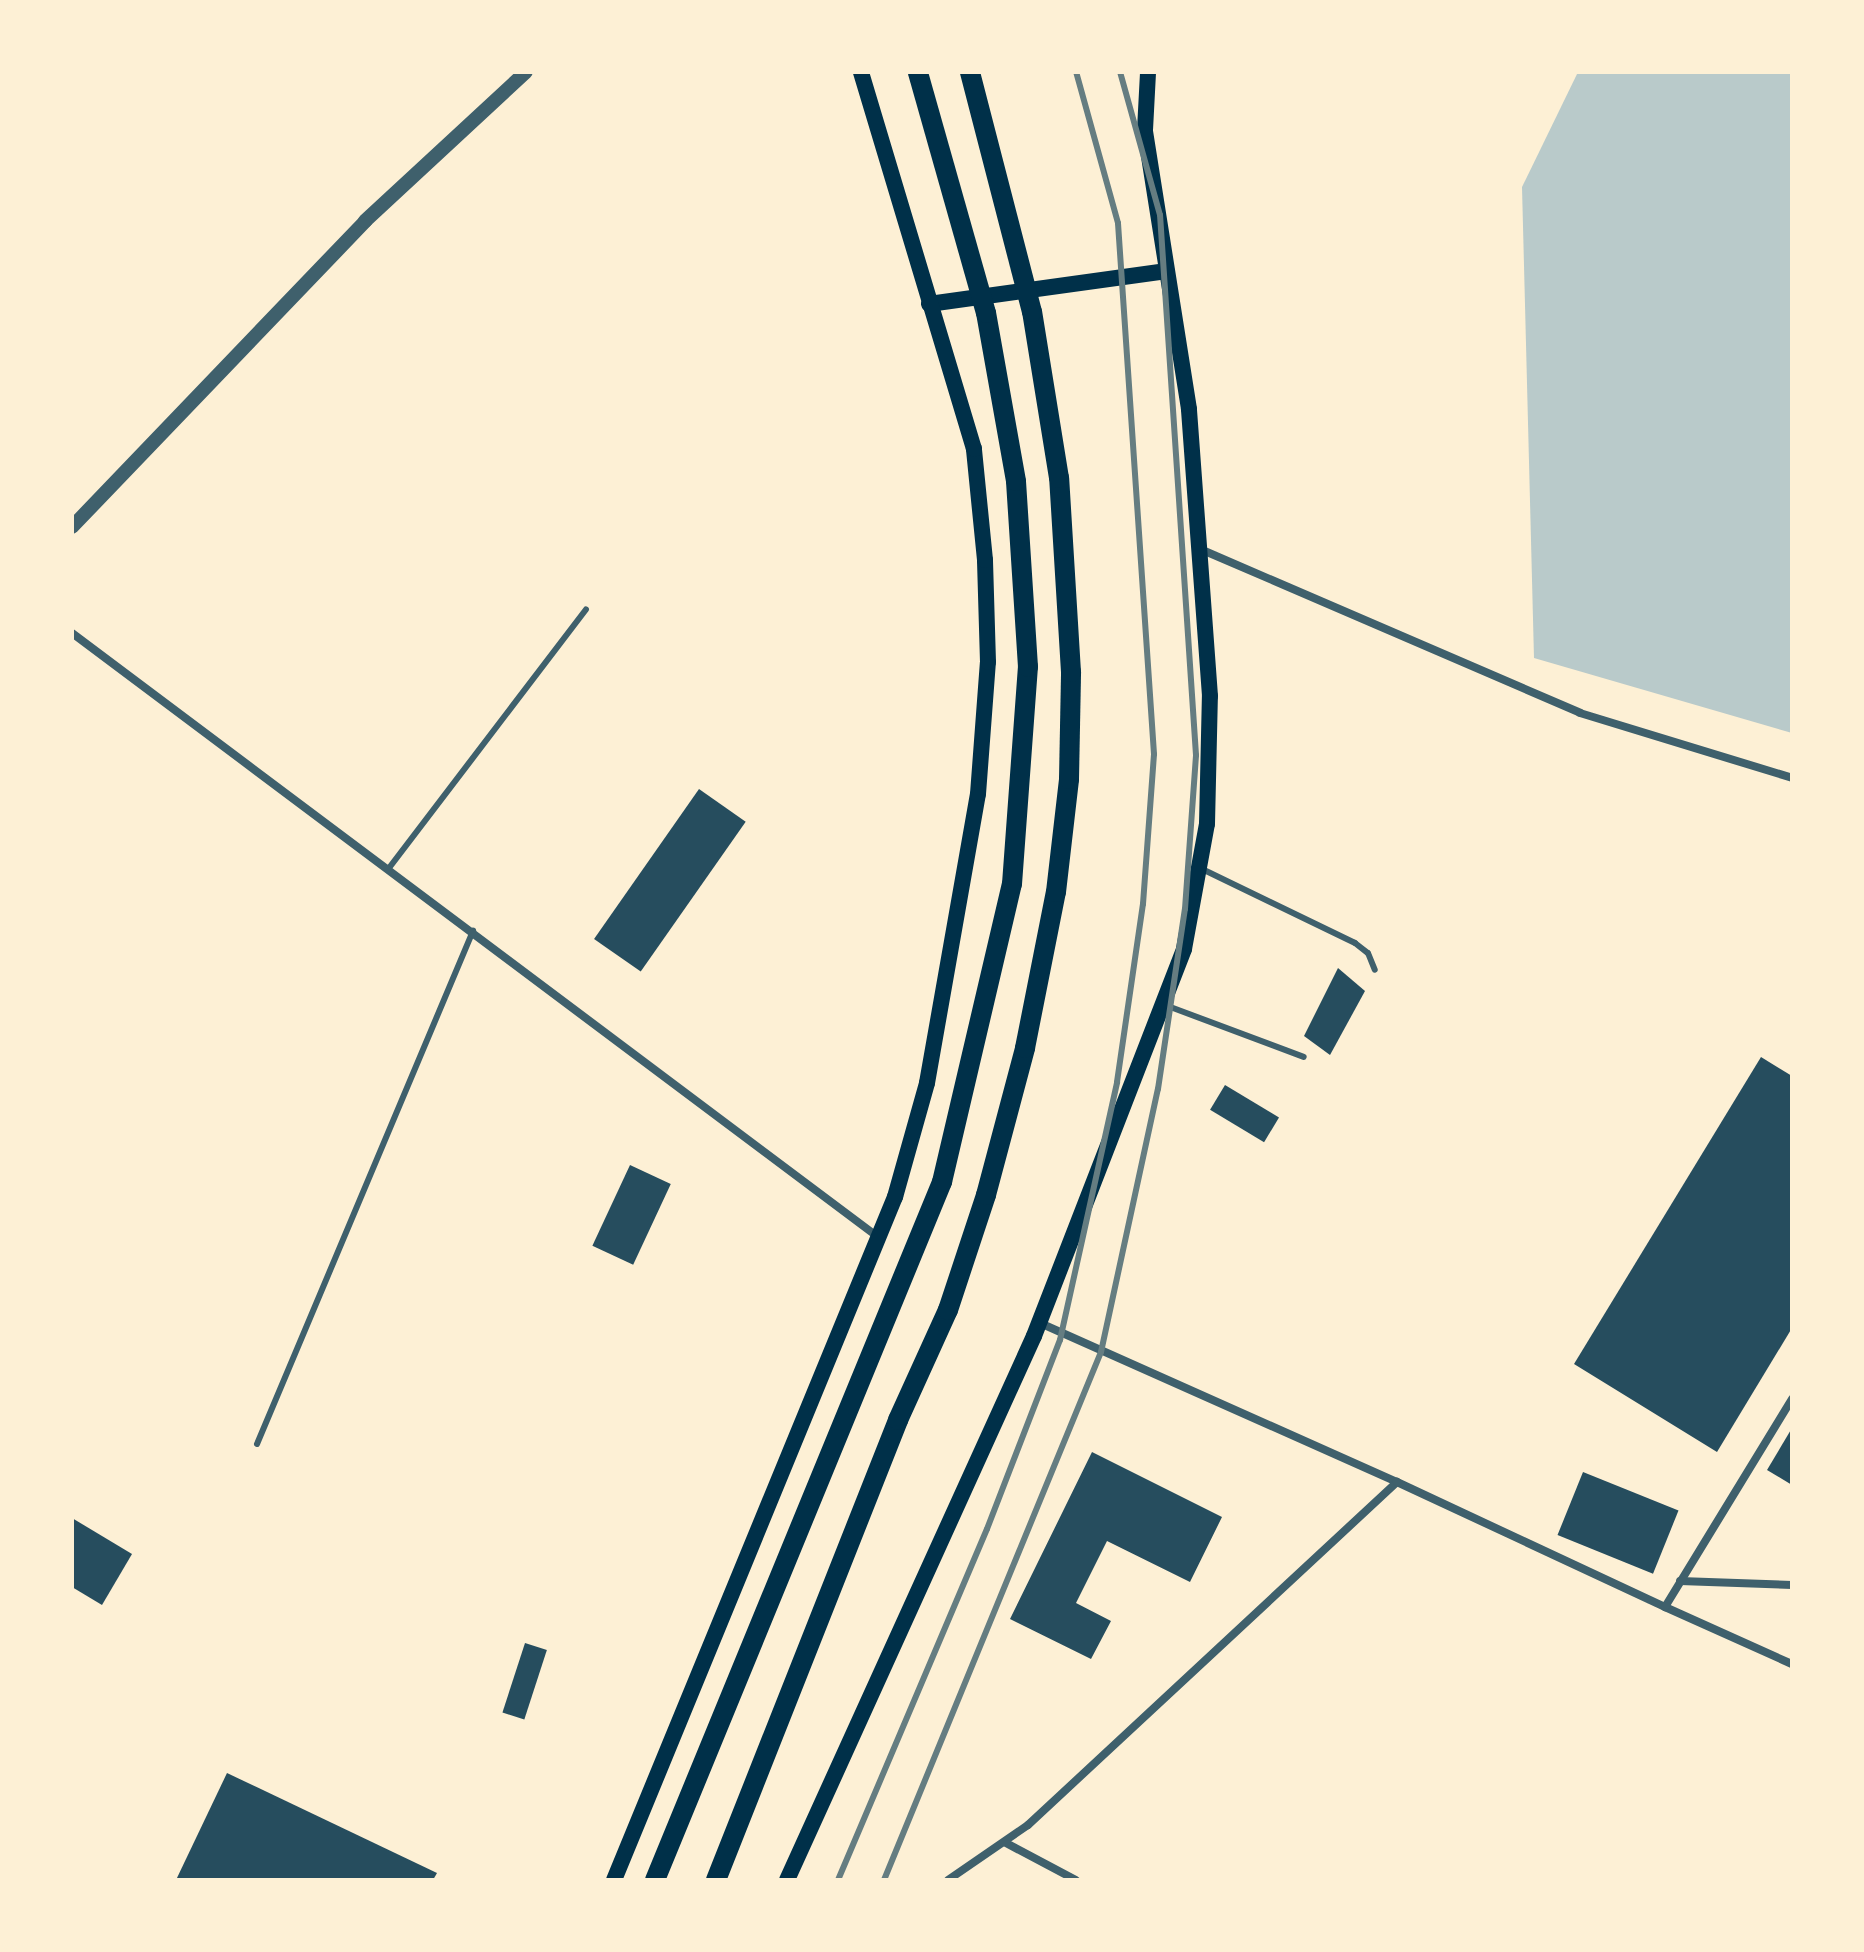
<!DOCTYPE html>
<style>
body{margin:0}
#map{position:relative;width:1864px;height:1952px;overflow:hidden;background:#fdf0d5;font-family:Lato,sans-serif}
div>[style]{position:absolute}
.green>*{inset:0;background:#b9caca}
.building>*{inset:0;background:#264d5e;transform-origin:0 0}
.service>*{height:6px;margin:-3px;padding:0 3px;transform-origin:3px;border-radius:3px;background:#3f606c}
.minor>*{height:8px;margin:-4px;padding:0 4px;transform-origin:4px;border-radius:4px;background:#3f606c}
.tertiary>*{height:14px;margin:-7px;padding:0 7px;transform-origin:7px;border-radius:7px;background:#3f606c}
.secondary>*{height:16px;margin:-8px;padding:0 8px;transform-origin:8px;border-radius:8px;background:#003049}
.primary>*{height:20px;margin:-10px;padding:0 10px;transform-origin:10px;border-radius:10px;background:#003049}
.rail>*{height:6px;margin:-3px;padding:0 3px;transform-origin:3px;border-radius:3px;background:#657d81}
span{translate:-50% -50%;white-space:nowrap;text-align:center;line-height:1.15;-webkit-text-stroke:7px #fdf0d5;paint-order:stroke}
.frame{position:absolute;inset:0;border:74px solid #fdf0d5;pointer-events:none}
</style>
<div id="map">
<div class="green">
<div style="clip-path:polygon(1578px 72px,1792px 72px,1792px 733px,1534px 658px,1522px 187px)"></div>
</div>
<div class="building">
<div style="left:699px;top:789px;width:57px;height:183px;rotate:35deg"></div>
<div style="clip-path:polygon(1338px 968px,1365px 991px,1330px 1055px,1304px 1036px)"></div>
<div style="clip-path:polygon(1761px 1057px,1792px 1076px,1792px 1328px,1717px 1452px,1574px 1364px)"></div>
<div style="left:1225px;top:1085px;width:63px;height:29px;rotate:31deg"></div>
<div style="left:630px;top:1165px;width:45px;height:89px;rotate:25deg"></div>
<div style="clip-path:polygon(1792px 1428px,1792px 1485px,1767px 1470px)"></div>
<div style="clip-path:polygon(1092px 1452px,1222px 1517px,1190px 1582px,1107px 1541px,1076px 1603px,1111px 1621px,1091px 1659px,1010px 1619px)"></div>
<div style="left:1583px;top:1472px;width:103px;height:68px;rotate:22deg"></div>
<div style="clip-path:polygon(72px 1518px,132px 1554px,102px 1605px,72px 1587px)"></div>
<div style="left:525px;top:1643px;width:23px;height:73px;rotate:18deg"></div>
<div style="clip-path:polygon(227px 1773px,437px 1873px,433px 1880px,176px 1880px)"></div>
</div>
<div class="service">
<div style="left:389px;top:868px;width:325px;rotate:-52.7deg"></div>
<div style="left:1202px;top:869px;width:170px;rotate:25.8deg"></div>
<div style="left:1355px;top:943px;width:16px;rotate:38deg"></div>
<div style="left:1368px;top:953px;width:18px;rotate:68deg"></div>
<div style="left:1165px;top:1005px;width:148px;rotate:20.5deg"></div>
<div style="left:257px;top:1444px;width:557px;rotate:-67.17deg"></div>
</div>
<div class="minor">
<div style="left:1200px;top:549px;width:414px;rotate:23.3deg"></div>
<div style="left:1580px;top:713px;width:222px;rotate:17deg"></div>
<div style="left:72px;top:633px;width:1007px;rotate:36.85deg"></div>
<div style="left:1040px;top:1323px;width:391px;rotate:24deg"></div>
<div style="left:1680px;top:1581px;width:112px;rotate:2deg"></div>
<div style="left:1665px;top:1607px;width:139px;rotate:24.2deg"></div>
<div style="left:1006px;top:1843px;width:79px;rotate:27.9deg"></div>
<div style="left:948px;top:1880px;width:97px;rotate:-34.5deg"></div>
<div style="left:1028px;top:1825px;width:504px;rotate:-42.91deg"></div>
<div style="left:1397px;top:1482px;width:296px;rotate:25deg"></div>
<div style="left:1665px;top:1607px;width:244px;rotate:-58.6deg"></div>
</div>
<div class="tertiary">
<div style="left:72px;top:527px;width:424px;rotate:-46.2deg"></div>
<div style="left:365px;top:221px;width:219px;rotate:-42.8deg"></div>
</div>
<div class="secondary">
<div style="left:929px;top:304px;width:240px;rotate:-7.9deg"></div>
<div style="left:614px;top:1880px;width:739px;rotate:-67.64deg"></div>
<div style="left:895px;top:1197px;width:118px;rotate:-74.3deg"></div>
<div style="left:927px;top:1083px;width:293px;rotate:-80deg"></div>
<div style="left:978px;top:794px;width:132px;rotate:-85.7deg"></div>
<div style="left:988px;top:662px;width:102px;rotate:-91.7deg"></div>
<div style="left:985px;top:560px;width:112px;rotate:-95.7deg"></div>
<div style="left:974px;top:449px;width:394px;rotate:-106.7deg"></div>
<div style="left:787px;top:1880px;width:597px;rotate:-65.58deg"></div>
<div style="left:1034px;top:1336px;width:415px;rotate:-68.8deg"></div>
<div style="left:1184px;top:949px;width:127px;rotate:-79.6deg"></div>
<div style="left:1207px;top:824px;width:128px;rotate:-88.7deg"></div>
<div style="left:1210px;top:696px;width:288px;rotate:-94.2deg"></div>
<div style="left:1189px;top:409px;width:282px;rotate:-99deg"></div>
<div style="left:1145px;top:130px;width:58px;rotate:-87deg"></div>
</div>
<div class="primary">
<div style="left:655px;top:1880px;width:755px;rotate:-67.65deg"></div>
<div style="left:942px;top:1182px;width:306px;rotate:-76.8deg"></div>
<div style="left:1012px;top:884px;width:218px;rotate:-85.8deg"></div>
<div style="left:1028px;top:667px;width:186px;rotate:-93.7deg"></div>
<div style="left:1016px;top:481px;width:171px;rotate:-100.1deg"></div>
<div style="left:986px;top:313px;width:250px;rotate:-105.8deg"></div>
<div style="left:716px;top:1880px;width:495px;rotate:-68.4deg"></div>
<div style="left:898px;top:1420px;width:121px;rotate:-65.6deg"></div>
<div style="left:948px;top:1310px;width:121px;rotate:-71.7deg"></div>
<div style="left:986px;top:1195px;width:152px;rotate:-75.1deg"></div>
<div style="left:1025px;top:1048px;width:159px;rotate:-78.8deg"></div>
<div style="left:1056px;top:892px;width:114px;rotate:-83.4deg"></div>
<div style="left:1069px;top:779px;width:107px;rotate:-88.9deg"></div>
<div style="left:1071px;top:672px;width:194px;rotate:-93.5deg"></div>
<div style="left:1059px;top:478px;width:168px;rotate:-99.2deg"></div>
<div style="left:1032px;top:312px;width:248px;rotate:-104.5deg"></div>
</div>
<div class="rail">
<div style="left:838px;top:1880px;width:381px;rotate:-67deg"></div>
<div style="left:987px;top:1529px;width:203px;rotate:-68.9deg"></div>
<div style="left:1060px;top:1340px;width:264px;rotate:-77.5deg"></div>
<div style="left:1117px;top:1082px;width:180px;rotate:-81.7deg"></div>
<div style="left:1143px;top:904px;width:150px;rotate:-85.8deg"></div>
<div style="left:1154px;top:754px;width:532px;rotate:-93.88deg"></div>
<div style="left:1118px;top:223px;width:157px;rotate:-105.5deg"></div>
<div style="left:884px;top:1880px;width:571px;rotate:-67.66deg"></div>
<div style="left:1101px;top:1352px;width:269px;rotate:-77.8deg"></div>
<div style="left:1158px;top:1089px;width:182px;rotate:-81.5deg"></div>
<div style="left:1185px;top:909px;width:154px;rotate:-85.9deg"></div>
<div style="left:1196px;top:755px;width:541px;rotate:-93.81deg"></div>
<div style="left:1160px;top:215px;width:148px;rotate:-105.6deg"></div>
</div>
<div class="frame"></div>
</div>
